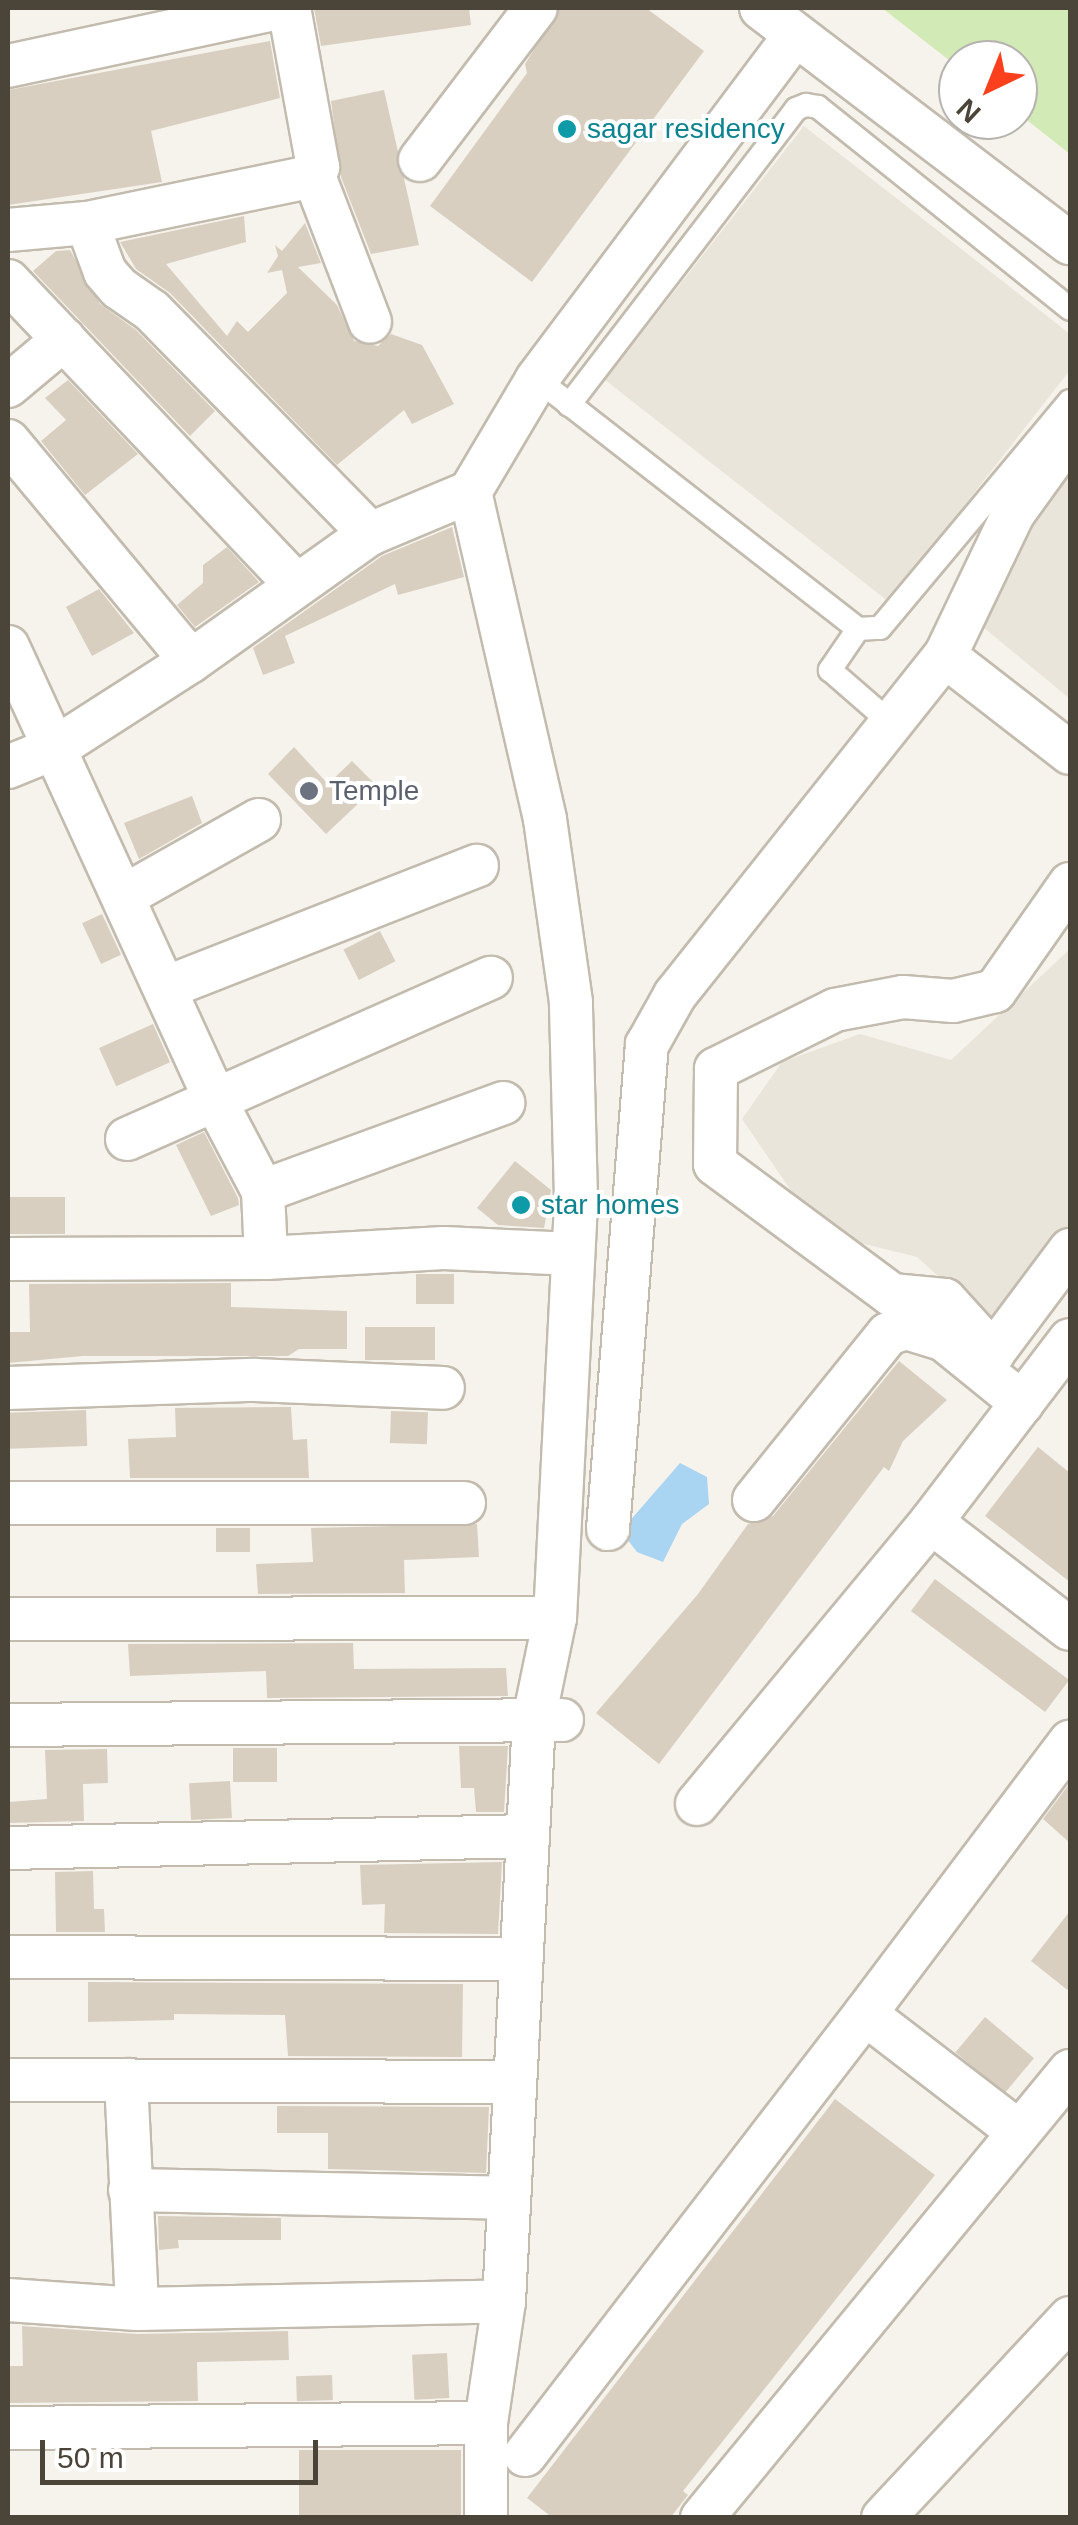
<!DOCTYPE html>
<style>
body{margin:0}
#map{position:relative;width:1078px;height:2525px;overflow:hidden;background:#f6f3ec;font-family:Helvetica,sans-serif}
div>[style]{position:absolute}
.residential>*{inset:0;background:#eae5da}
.green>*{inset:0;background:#d2eab5}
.water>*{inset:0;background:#a9d4f2}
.building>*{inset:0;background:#d8cfc1;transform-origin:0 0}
.roads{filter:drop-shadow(2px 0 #c2bbae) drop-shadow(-2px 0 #c2bbae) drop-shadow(0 2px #c2bbae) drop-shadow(0 -2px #c2bbae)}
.lane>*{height:22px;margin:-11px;padding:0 11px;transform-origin:11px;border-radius:11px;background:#fff}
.street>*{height:42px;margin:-21px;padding:0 21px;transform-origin:21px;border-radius:21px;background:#fff}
.dots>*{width:28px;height:28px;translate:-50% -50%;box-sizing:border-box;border:5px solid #fff;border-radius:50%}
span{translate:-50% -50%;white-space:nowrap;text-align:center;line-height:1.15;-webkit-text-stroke:8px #fff;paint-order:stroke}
.culture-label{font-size:28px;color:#0d838f}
.left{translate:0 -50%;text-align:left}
.worship-label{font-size:28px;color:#5b616d}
.frame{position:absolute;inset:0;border:10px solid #4b4439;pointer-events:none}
.north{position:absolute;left:938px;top:40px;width:100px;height:100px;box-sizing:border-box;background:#fff;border:2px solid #b7b4b0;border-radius:50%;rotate:223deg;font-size:28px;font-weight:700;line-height:40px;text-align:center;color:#4b4439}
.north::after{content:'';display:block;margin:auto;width:35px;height:45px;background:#fc3f1d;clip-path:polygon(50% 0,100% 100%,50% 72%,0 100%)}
.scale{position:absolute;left:40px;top:2440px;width:278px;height:45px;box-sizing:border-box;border:5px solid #4b4439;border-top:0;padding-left:12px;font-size:30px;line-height:35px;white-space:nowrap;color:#4b4439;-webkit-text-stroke:8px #fff;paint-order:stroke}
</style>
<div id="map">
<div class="residential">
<div style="clip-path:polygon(804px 126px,1070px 334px,1070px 370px,889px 602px,605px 380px)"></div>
<div style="clip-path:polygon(1070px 469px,1070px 699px,971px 617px)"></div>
<div style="clip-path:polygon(1070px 949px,1070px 1224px,991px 1324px,917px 1257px,820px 1233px,742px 1119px,782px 1062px,860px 1034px,951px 1060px)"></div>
</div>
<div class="green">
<div style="clip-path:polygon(882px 8px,1070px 8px,1070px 154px,1018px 113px,1018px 60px,958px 60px,958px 67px)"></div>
</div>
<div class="water">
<div style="clip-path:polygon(680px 1463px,707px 1477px,709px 1504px,682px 1524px,663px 1562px,637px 1552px,621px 1531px)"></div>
</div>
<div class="building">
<div style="clip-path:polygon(314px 8px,469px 8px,471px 25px,321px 46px)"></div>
<div style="clip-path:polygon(560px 8px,646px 8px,704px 51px,532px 282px,430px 206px,527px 73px,525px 64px)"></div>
<div style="clip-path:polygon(270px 41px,280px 98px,151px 131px,162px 182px,8px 205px,8px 90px)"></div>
<div style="clip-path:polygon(384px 90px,419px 245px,371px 254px,341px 177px,331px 101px)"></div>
<div style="clip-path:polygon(244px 216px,246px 242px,166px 264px,227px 336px,237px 321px,248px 332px,287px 293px,282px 270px,267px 273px,278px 256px,275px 245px,282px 251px,305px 223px,321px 263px,298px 267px,337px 305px,354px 341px,378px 346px,391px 334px,422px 345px,454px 404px,412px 424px,404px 410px,337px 465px,170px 293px,136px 269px,120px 242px)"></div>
<div style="clip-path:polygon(70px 250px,100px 304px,136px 330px,215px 411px,190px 436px,33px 271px,56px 251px)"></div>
<div style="clip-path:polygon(68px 380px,138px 454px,85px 495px,41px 441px,66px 420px,45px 398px)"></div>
<div style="clip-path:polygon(452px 527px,464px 577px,398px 595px,395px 584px,285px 636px,295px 663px,263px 675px,253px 648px,382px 556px)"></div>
<div style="clip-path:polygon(227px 547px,259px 582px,195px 627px,177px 605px,203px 583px,203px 565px)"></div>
<div style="clip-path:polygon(99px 589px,134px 633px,92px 656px,66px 607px)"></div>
<div style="clip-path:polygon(294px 747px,328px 784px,352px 761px,377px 786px,326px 834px,268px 774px)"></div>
<div style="clip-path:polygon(192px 796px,202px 823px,139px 859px,124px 823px)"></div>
<div style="left:102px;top:914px;width:45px;height:22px;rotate:65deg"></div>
<div style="left:380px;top:931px;width:34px;height:41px;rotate:63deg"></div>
<div style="left:153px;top:1024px;width:42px;height:59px;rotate:66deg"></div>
<div style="clip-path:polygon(204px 1132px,238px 1198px,239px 1205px,211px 1216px,176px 1145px)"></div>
<div style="clip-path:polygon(515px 1161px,551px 1190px,544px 1228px,498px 1225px,477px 1208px)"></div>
<div style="left:8px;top:1197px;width:57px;height:37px"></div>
<div style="left:454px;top:1274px;width:30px;height:38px;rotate:90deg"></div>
<div style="clip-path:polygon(231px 1283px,231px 1307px,347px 1311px,347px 1349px,299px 1349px,288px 1356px,83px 1356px,8px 1363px,8px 1332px,30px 1332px,29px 1284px)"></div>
<div style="left:365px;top:1327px;width:70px;height:33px"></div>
<div style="clip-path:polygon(899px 1361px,947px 1400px,903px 1441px,889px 1471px,884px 1467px,659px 1764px,596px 1713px,698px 1594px,748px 1524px,773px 1516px)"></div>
<div style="clip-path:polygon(291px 1407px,293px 1440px,307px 1439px,309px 1478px,130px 1478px,128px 1439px,176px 1437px,175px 1408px)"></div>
<div style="left:86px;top:1410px;width:36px;height:78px;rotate:88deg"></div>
<div style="left:391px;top:1411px;width:37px;height:32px;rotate:2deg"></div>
<div style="clip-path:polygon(1038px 1447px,1070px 1473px,1070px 1582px,985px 1516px)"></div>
<div style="clip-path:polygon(477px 1524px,479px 1557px,404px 1560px,405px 1593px,258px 1594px,256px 1564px,313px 1562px,311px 1528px)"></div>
<div style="left:216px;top:1528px;width:34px;height:24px"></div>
<div style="left:935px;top:1579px;width:168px;height:40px;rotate:37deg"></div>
<div style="clip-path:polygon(353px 1643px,354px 1669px,506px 1668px,508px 1696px,267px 1698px,266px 1671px,130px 1676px,128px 1644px)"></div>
<div style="clip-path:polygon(459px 1746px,508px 1746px,504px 1812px,476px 1812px,474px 1788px,461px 1788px)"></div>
<div style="left:233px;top:1748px;width:44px;height:34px"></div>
<div style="clip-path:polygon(107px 1749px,108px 1783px,83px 1784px,84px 1821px,8px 1823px,8px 1802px,47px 1799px,45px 1750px)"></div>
<div style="left:230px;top:1781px;width:37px;height:41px;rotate:87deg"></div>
<div style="clip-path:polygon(1070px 1783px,1070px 1843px,1043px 1819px)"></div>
<div style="clip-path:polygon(502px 1862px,498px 1934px,384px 1933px,385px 1904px,362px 1905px,360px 1865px)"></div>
<div style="clip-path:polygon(93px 1871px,94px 1909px,104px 1909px,105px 1932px,56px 1932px,55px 1872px)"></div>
<div style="clip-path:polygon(1070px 1911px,1070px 1992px,1031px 1961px)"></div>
<div style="clip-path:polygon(88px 1982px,463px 1984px,462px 2057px,288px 2056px,285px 2015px,174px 2014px,174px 2020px,88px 2022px)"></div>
<div style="left:985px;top:2017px;width:64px;height:46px;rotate:40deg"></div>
<div style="clip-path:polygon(835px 2099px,935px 2175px,683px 2491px,688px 2495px,670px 2518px,553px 2518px,527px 2498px)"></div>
<div style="clip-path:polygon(277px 2106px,489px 2107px,486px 2173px,328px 2169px,328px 2133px,277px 2133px)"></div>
<div style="clip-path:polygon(158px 2216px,281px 2218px,281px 2240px,178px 2240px,179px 2248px,159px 2250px)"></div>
<div style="clip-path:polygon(22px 2326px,137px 2334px,288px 2331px,289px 2360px,197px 2362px,198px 2401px,8px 2403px,8px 2366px,23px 2366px)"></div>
<div style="left:447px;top:2353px;width:45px;height:35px;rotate:87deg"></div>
<div style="left:332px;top:2375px;width:25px;height:36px;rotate:88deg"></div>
<div style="left:299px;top:2450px;width:162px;height:68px"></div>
</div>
<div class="roads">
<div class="lane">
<div style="left:537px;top:379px;width:407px;rotate:37.9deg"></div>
<div style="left:858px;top:629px;width:22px;rotate:-3deg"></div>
<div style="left:880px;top:628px;width:296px;rotate:-50.1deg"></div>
<div style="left:569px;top:405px;width:373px;rotate:-52.5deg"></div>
<div style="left:796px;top:109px;width:11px;rotate:-22deg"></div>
<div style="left:806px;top:105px;width:12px;rotate:9deg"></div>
<div style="left:818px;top:107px;width:323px;rotate:38.7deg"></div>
<div style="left:858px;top:629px;width:50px;rotate:124.3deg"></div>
<div style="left:830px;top:670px;width:81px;rotate:41deg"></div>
</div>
<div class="street">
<div style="left:761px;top:8px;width:388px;rotate:37.3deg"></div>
<div style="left:8px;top:66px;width:276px;rotate:-12.1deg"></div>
<div style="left:420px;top:160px;width:191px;rotate:-52.7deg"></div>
<div style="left:314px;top:176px;width:156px;rotate:69deg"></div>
<div style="left:87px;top:223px;width:52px;rotate:69.8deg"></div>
<div style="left:105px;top:272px;width:21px;rotate:49deg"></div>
<div style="left:119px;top:288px;width:40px;rotate:34.9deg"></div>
<div style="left:152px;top:311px;width:312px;rotate:45.6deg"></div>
<div style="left:8px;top:230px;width:79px;rotate:-5.1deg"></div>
<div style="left:87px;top:223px;width:232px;rotate:-11.7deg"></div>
<div style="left:314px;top:176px;width:10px;rotate:-66deg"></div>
<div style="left:318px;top:167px;width:162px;rotate:-100.3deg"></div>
<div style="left:8px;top:281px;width:418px;rotate:46.5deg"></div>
<div style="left:8px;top:386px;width:73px;rotate:-40deg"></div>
<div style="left:8px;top:441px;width:286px;rotate:50.2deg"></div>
<div style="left:8px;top:647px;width:498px;rotate:65.4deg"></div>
<div style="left:215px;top:1100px;width:103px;rotate:62.2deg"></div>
<div style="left:263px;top:1191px;width:67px;rotate:87.4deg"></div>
<div style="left:945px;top:656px;width:157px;rotate:-64.4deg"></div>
<div style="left:1013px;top:514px;width:97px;rotate:-54.2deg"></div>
<div style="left:8px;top:767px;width:53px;rotate:-22.2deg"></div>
<div style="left:57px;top:747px;width:159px;rotate:-32.7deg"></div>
<div style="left:191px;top:661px;width:219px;rotate:-35.4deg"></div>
<div style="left:370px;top:534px;width:108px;rotate:-22.8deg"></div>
<div style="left:1070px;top:884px;width:131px;rotate:125deg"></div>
<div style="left:995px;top:991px;width:43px;rotate:166.6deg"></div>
<div style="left:953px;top:1001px;width:50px;rotate:-175.4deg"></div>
<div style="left:903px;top:997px;width:69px;rotate:169.2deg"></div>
<div style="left:835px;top:1010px;width:133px;rotate:153.6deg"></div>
<div style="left:716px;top:1069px;width:95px;rotate:90.6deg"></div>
<div style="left:715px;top:1164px;width:220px;rotate:36.5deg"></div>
<div style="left:892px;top:1295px;width:53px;rotate:5.4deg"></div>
<div style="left:945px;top:1300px;width:72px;rotate:47.8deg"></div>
<div style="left:993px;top:1353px;width:129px;rotate:-53.2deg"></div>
<div style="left:124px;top:896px;width:155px;rotate:-29.4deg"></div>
<div style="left:165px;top:988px;width:335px;rotate:-21.4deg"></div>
<div style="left:127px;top:1139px;width:398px;rotate:-23.9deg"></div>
<div style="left:263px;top:1191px;width:256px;rotate:-20.1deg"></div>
<div style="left:8px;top:1259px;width:258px;rotate:-0.2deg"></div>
<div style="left:266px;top:1258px;width:178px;rotate:-3.2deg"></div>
<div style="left:444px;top:1248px;width:129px;rotate:2.7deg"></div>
<div style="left:1070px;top:1340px;width:229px;rotate:127.4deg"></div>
<div style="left:931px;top:1522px;width:175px;rotate:37.6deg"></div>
<div style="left:8px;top:1388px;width:247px;rotate:-1.9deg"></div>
<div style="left:255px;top:1380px;width:188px;rotate:2.4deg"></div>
<div style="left:754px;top:1500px;width:213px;rotate:-51.1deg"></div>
<div style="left:888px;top:1334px;width:19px;rotate:-18deg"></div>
<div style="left:906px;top:1328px;width:39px;rotate:17deg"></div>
<div style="left:943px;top:1339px;width:102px;rotate:39deg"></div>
<div style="left:8px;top:1503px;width:456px"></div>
<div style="left:608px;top:1529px;width:486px;rotate:-85.4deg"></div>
<div style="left:647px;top:1045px;width:57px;rotate:-60.8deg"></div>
<div style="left:675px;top:995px;width:433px;rotate:-51.5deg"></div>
<div style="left:945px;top:656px;width:158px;rotate:37.8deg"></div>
<div style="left:8px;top:1619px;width:547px;rotate:-0.1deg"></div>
<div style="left:8px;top:1725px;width:554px;rotate:-0.52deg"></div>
<div style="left:697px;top:1804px;width:366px;rotate:-50.3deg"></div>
<div style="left:8px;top:1848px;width:520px;rotate:-1.32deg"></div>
<div style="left:8px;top:1957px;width:509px;rotate:0.23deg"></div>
<div style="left:8px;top:2080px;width:506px;rotate:0.23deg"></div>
<div style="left:126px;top:2080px;width:229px;rotate:87.2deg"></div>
<div style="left:1019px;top:2132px;width:194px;rotate:-142.5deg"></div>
<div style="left:865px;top:2014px;width:341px;rotate:-53deg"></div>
<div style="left:130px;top:2190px;width:377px;rotate:1.2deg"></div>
<div style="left:8px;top:2300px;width:129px;rotate:4deg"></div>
<div style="left:137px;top:2309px;width:367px;rotate:-1.2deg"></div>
<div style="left:8px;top:2428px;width:478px;rotate:-0.6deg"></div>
<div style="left:525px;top:2455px;width:557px;rotate:-52.37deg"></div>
<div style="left:486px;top:2518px;width:95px;rotate:-90deg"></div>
<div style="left:486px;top:2423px;width:123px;rotate:-81.6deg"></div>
<div style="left:504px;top:2301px;width:583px;rotate:-87.05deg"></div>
<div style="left:534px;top:1719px;width:103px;rotate:-78.3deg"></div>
<div style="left:555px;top:1618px;width:421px;rotate:-87.1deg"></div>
<div style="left:576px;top:1198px;width:196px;rotate:-91.5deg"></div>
<div style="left:571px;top:1002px;width:185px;rotate:-98.1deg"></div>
<div style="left:545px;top:819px;width:335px;rotate:-102.9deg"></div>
<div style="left:470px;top:492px;width:131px;rotate:-59.3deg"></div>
<div style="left:537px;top:379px;width:430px;rotate:-53.1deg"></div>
<div style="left:702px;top:2518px;width:579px;rotate:-50.54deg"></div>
<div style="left:883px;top:2518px;width:274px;rotate:-46.9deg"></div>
</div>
</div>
<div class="dots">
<div style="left:567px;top:129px;background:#0f9aa8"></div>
<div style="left:309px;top:791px;background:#6b7280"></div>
<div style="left:521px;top:1205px;background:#0f9aa8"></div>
</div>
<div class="culture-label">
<span class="left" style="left:587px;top:129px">sagar residency</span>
<span class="left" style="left:541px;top:1205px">star homes</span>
</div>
<div class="worship-label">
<span class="left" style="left:329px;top:791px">Temple</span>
</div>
<div class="frame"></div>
<div class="north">N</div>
<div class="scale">50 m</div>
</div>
